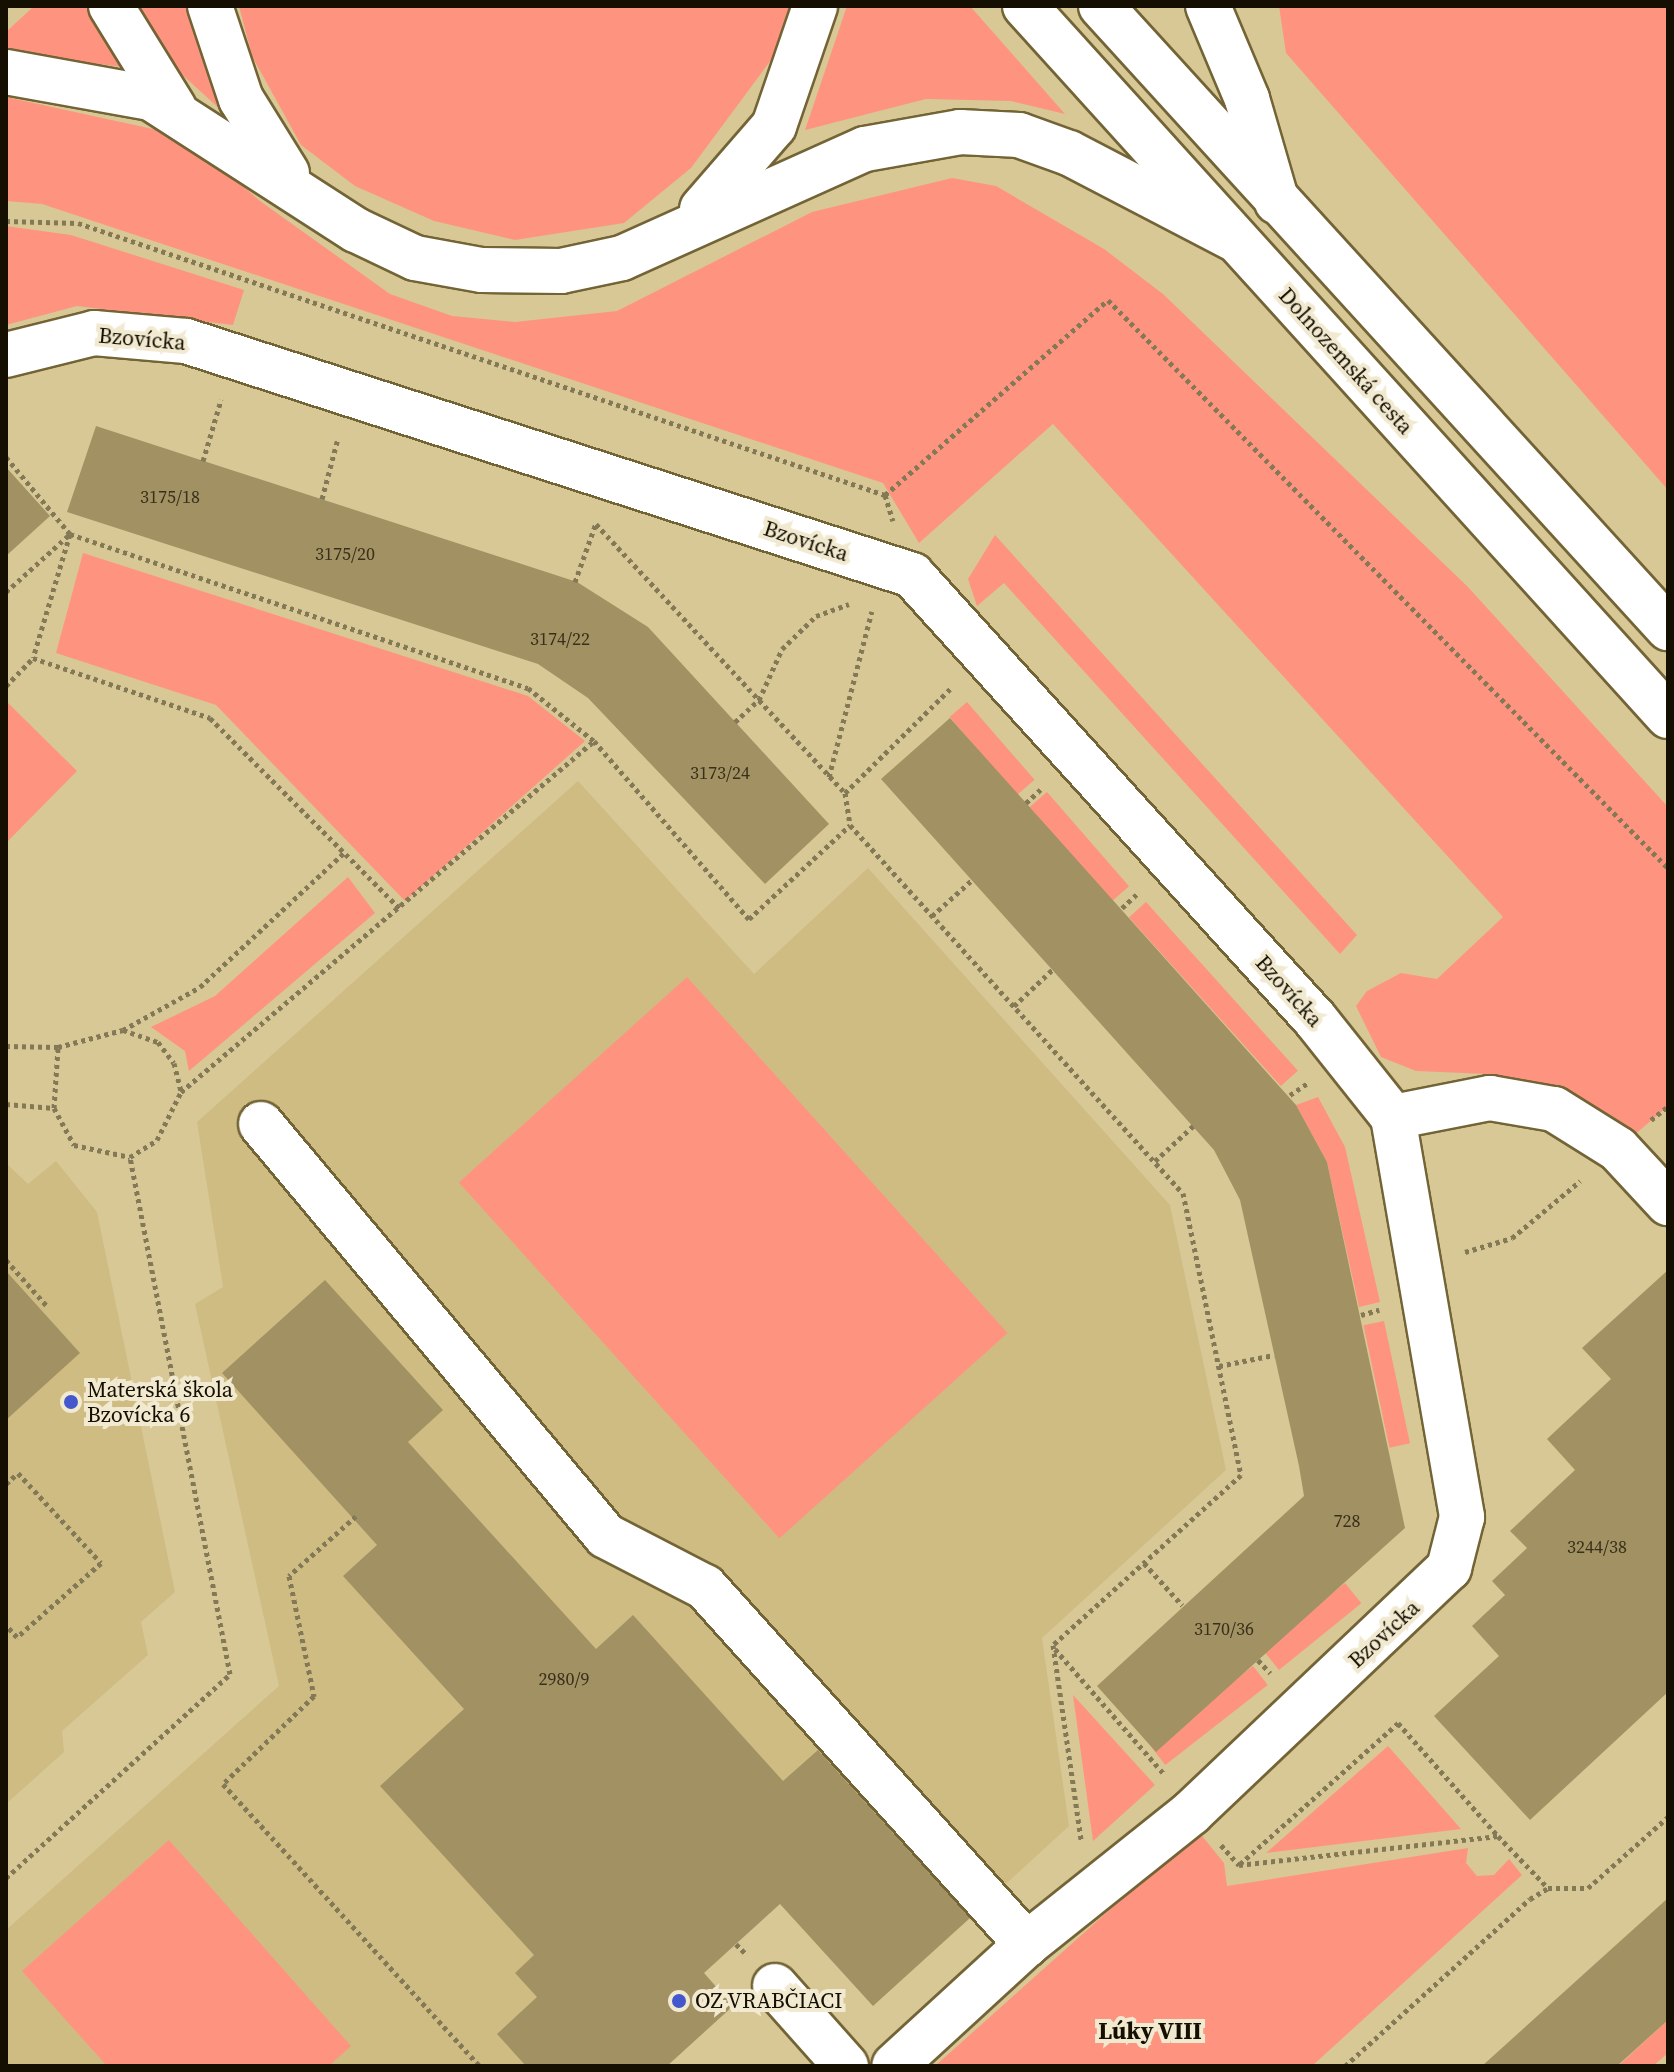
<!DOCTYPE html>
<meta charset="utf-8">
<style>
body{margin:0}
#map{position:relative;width:1674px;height:2072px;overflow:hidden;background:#d8c896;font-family:"Source Serif 4",serif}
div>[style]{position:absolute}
.built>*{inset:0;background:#cfbc83}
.green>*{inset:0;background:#fe9480;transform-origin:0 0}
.building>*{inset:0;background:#a29263}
.path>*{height:5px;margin-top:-2.5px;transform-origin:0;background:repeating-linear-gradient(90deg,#847956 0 4px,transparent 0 8px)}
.roads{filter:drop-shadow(2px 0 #736436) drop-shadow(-2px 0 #736436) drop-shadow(0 2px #736436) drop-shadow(0 -2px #736436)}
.minor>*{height:44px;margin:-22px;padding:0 22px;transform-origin:22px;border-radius:22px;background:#fff}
.major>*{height:44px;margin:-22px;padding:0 22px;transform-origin:22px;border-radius:22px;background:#fff}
.dots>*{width:22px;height:22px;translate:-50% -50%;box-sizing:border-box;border:4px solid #f1e9d0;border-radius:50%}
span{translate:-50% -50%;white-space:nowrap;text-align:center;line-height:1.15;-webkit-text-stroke:8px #f1e9d0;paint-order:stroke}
.number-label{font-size:18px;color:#38301a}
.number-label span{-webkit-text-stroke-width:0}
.street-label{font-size:22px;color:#150f01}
.poi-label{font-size:22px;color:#150f01}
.left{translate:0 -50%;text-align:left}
.neighbourhood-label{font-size:24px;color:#150f01;font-weight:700}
.frame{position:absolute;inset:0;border:8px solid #150f01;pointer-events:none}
</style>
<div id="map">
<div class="built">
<div style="clip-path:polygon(578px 781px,754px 974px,868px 868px,1170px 1205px,1226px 1470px,1042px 1638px,1069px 1826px,873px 2006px,751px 1872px,704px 1973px,733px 2006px,667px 2066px,6px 2066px,6px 1930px,279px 1686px,195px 1304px,223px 1287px,197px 1122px)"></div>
<div style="clip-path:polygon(56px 1161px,97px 1212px,175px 1592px,141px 1622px,148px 1655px,62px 1731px,64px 1752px,6px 1804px,6px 1163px,28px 1184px)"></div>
</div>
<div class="green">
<div style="clip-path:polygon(34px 6px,90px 6px,124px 67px,6px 53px,6px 32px)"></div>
<div style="clip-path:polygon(136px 6px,188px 6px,227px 104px,221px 110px,167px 61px)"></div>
<div style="clip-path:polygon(239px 6px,791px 6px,788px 37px,691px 168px,624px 223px,515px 240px,434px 221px,355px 186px,301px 145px,252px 56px)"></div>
<div style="clip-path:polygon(847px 6px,970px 6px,1065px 114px,1011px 101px,926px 99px,805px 130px)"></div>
<div style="clip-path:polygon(1279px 6px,1668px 6px,1668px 490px,1286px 53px)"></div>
<div style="clip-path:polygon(6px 97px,185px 136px,260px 201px,390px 294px,452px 316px,515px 322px,617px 311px,812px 212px,952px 178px,996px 186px,1104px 249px,1163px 294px,1468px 587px,1668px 807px,1668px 1106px,1618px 1149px,1490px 1098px,1487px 1074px,1416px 1071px,1381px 1057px,1356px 1006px,1367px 991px,1401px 973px,1437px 979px,1503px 917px,1053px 424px,919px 543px,883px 483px,42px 204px,6px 201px)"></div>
<div style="clip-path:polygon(6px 226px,71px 235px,244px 290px,233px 325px,77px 306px,6px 325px)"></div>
<div style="clip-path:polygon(995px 535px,1357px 935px,1340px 954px,1004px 583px,977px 606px,968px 579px)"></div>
<div style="clip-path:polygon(83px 553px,528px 696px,585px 741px,405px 901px,216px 705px,56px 653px)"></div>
<div style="clip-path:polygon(6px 701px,77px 771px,6px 843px)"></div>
<div style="left:967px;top:702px;width:103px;height:23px;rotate:49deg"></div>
<div style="left:1047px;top:792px;width:125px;height:23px;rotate:49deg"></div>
<div style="clip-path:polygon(348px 877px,375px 913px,189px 1071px,185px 1051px,151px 1027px,215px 996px)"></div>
<div style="left:1146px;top:902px;width:227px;height:23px;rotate:48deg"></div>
<div style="left:687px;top:977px;width:479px;height:307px;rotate:48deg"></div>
<div style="clip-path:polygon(1318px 1097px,1345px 1147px,1380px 1302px,1359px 1307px,1327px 1162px,1296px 1105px)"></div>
<div style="left:1384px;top:1321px;width:125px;height:21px;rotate:78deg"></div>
<div style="left:1345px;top:1583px;width:26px;height:106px;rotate:51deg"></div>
<div style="left:1253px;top:1666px;width:24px;height:130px;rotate:52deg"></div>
<div style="clip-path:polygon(1073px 1695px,1155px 1785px,1093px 1841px)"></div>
<div style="clip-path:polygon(1388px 1746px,1461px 1829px,1266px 1853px)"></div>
<div style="clip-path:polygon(1198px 1831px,1224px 1863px,1227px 1886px,1468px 1848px,1466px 1863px,1477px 1876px,1494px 1875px,1509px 1859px,1522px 1875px,1312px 2066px,935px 2066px)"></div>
<div style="clip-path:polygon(169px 1840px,351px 2046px,329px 2066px,107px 2066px,22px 1971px)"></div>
<div style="clip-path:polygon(1668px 2020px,1668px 2053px,1653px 2066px,1618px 2066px)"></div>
</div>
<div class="building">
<div style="clip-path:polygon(96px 426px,577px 582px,648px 627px,829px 824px,765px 884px,588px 698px,538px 664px,67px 512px)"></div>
<div style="clip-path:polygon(6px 467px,50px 516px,6px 556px)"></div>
<div style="clip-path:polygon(950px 718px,1296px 1105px,1327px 1162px,1405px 1528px,1156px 1752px,1097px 1686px,1304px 1496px,1299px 1466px,1240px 1200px,1214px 1150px,881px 779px)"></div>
<div style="clip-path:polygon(1668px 1270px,1668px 1692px,1530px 1820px,1434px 1716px,1499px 1656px,1472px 1626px,1505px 1595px,1492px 1581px,1527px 1548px,1510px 1531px,1575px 1470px,1547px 1439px,1611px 1379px,1582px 1348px)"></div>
<div style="clip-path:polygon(6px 1271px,80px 1353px,6px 1420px)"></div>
<div style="clip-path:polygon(325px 1280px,443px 1410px,408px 1442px,596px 1649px,633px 1615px,783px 1781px,818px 1750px,970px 1918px,873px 2006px,780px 1904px,704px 1973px,733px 2006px,667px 2066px,526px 2066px,497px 2034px,537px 1997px,515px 1973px,534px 1955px,380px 1786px,464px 1709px,343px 1576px,377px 1545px,222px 1373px)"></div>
<div style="clip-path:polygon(1668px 1898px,1668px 2020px,1617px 2066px,1482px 2066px)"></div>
</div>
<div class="path">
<div style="left:6px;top:221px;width:72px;rotate:1.6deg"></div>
<div style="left:78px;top:223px;width:852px;rotate:18.63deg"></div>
<div style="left:885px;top:495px;width:296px;rotate:-41.2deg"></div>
<div style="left:1108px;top:300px;width:798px;rotate:45.41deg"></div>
<div style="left:6px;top:457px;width:100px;rotate:50.3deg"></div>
<div style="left:70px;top:534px;width:129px;rotate:106.6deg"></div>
<div style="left:33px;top:658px;width:187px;rotate:18.7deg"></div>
<div style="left:210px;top:718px;width:272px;rotate:45.1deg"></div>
<div style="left:203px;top:461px;width:64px;rotate:-73.6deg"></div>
<div style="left:885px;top:495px;width:27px;rotate:73deg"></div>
<div style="left:322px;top:499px;width:63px;rotate:-75.3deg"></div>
<div style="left:596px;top:524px;width:367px;rotate:47.2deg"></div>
<div style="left:845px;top:793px;width:32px;rotate:81deg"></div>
<div style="left:850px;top:825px;width:496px;rotate:47.9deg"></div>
<div style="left:1183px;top:1193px;width:288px;rotate:78.4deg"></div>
<div style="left:1241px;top:1475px;width:253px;rotate:137.9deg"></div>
<div style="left:1053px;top:1645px;width:197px;rotate:81.8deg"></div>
<div style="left:575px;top:582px;width:63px;rotate:-70.4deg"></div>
<div style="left:6px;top:592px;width:86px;rotate:-42.2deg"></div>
<div style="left:70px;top:534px;width:483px;rotate:18.6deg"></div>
<div style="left:528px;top:688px;width:85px;rotate:38.8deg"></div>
<div style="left:594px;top:741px;width:236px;rotate:49deg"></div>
<div style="left:749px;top:919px;width:138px;rotate:-42.9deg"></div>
<div style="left:6px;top:686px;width:39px;rotate:-46deg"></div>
<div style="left:735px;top:722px;width:33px;rotate:-43deg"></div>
<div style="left:759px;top:700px;width:56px;rotate:-65.7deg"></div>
<div style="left:782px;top:649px;width:47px;rotate:-44.1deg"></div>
<div style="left:816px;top:616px;width:35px;rotate:-20deg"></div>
<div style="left:829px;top:777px;width:171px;rotate:-75.5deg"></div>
<div style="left:845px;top:793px;width:151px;rotate:-44.7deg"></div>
<div style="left:1026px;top:803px;width:23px;rotate:-43deg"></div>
<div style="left:1122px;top:908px;width:22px;rotate:-43deg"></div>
<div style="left:932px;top:916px;width:54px;rotate:-42deg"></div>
<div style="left:1014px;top:1006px;width:54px;rotate:-43.5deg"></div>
<div style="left:123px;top:1030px;width:37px;rotate:19deg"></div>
<div style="left:158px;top:1042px;width:26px;rotate:53deg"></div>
<div style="left:174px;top:1063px;width:30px;rotate:76deg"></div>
<div style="left:6px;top:1046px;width:52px;rotate:1.1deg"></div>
<div style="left:1290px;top:1095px;width:22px;rotate:-34deg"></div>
<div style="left:6px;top:1104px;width:48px;rotate:4.8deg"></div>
<div style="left:54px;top:1108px;width:42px;rotate:61.6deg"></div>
<div style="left:74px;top:1145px;width:57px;rotate:12.1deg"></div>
<div style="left:54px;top:1108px;width:61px;rotate:-86.2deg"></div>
<div style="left:58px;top:1047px;width:67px;rotate:-14.7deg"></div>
<div style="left:123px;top:1030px;width:88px;rotate:-29.2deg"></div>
<div style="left:200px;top:987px;width:198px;rotate:-43deg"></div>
<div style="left:1651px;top:1120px;width:22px;rotate:-39deg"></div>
<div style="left:1155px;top:1161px;width:52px;rotate:-42.6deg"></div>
<div style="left:1465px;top:1252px;width:49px;rotate:-16.6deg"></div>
<div style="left:1512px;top:1238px;width:89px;rotate:-40deg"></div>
<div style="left:6px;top:1260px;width:62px;rotate:48.3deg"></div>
<div style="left:1361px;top:1315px;width:19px;rotate:-16deg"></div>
<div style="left:1219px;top:1366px;width:56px;rotate:-11.3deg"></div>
<div style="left:6px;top:1484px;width:16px;rotate:-43deg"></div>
<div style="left:18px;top:1473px;width:122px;rotate:47.3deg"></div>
<div style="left:101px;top:1563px;width:112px;rotate:138.6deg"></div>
<div style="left:17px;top:1637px;width:16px;rotate:-133deg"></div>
<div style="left:356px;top:1516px;width:90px;rotate:138.2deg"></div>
<div style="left:289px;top:1576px;width:123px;rotate:78.2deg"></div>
<div style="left:314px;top:1696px;width:127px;rotate:136deg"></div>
<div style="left:223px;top:1784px;width:382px;rotate:47.7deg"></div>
<div style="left:1144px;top:1563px;width:57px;rotate:47.9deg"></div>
<div style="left:1055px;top:1649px;width:166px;rotate:48.9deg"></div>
<div style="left:1258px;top:1660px;width:18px;rotate:47deg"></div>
<div style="left:1221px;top:1845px;width:27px;rotate:48deg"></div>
<div style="left:1239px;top:1865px;width:261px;rotate:-6.4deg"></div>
<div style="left:1498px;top:1836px;width:72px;rotate:46.1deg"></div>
<div style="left:1240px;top:1864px;width:212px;rotate:-41.7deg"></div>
<div style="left:1398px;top:1723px;width:151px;rotate:48.5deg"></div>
<div style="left:6px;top:1878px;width:303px;rotate:-42.3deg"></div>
<div style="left:230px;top:1674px;width:527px;rotate:-100.95deg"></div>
<div style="left:130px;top:1157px;width:32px;rotate:-32deg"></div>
<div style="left:157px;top:1140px;width:54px;rotate:-63.4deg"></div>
<div style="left:181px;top:1092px;width:542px;rotate:-40.36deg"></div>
<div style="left:736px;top:1944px;width:13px;rotate:45deg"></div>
<div style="left:1345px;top:2066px;width:249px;rotate:-42.1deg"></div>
<div style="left:1530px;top:1899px;width:21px;rotate:-31deg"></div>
<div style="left:1548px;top:1888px;width:40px"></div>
<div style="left:1588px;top:1888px;width:107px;rotate:-41.6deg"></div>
</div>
<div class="roads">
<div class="minor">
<div style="left:111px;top:6px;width:120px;rotate:58.3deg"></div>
<div style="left:210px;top:6px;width:98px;rotate:71.6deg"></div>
<div style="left:241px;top:99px;width:87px;rotate:58.1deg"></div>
<div style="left:1208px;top:6px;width:101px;rotate:67.2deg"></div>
<div style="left:1247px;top:99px;width:107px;rotate:73.8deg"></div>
<div style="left:6px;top:72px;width:147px;rotate:10.2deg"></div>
<div style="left:151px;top:98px;width:244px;rotate:32.8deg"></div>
<div style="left:356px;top:230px;width:65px;rotate:25.4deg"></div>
<div style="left:415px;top:258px;width:68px;rotate:10.2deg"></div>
<div style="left:482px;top:270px;width:79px;rotate:0.7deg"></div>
<div style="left:561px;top:271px;width:62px;rotate:-12deg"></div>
<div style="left:622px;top:258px;width:266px;rotate:-24.2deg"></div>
<div style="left:865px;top:149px;width:97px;rotate:-10.1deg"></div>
<div style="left:960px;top:132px;width:59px;rotate:2.9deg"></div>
<div style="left:1019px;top:135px;width:53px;rotate:19.8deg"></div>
<div style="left:1069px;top:153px;width:186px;rotate:27.5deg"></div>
<div style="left:702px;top:209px;width:110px;rotate:-49.1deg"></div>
<div style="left:774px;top:126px;width:127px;rotate:-71.1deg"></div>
<div style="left:6px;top:355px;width:91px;rotate:-14deg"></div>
<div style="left:94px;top:333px;width:92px;rotate:5deg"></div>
<div style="left:186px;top:341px;width:763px;rotate:17.86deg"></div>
<div style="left:912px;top:575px;width:600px;rotate:47.77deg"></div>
<div style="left:1315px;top:1019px;width:125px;rotate:51.5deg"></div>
<div style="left:1393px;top:1117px;width:406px;rotate:80.2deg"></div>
<div style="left:1462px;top:1517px;width:53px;rotate:104.3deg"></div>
<div style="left:1449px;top:1568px;width:356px;rotate:136.5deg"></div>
<div style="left:1191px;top:1813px;width:210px;rotate:141.4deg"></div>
<div style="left:1027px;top:1944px;width:180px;rotate:137.5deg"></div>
<div style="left:1393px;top:1117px;width:99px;rotate:-11.1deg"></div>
<div style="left:1490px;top:1098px;width:65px;rotate:9.8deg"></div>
<div style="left:1554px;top:1109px;width:75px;rotate:32deg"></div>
<div style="left:1618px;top:1149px;width:74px;rotate:47.2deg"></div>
<div style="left:261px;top:1124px;width:537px;rotate:50.06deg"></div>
<div style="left:606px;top:1536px;width:111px;rotate:27.3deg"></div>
<div style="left:705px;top:1587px;width:481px;rotate:48deg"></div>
<div style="left:775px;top:1986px;width:107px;rotate:48.4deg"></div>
</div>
<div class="major">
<div style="left:1025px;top:6px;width:958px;rotate:47.83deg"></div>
<div style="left:1101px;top:6px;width:842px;rotate:47.65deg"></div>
</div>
</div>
<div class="dots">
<div style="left:71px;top:1402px;background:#4557cc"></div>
<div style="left:679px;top:2001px;background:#4557cc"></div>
</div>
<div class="number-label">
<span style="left:170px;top:497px">3175/18</span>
<span style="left:345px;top:554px">3175/20</span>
<span style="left:560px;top:639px">3174/22</span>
<span style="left:720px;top:773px">3173/24</span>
<span style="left:1347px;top:1521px">728</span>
<span style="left:1597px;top:1547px">3244/38</span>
<span style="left:1224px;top:1629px">3170/36</span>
<span style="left:564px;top:1679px">2980/9</span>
</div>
<div class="street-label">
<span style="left:142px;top:339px;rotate:5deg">Bzovícka</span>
<span style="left:1346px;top:361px;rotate:48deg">Dolnozemská cesta</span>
<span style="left:806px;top:541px;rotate:18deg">Bzovícka</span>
<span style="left:1289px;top:991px;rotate:48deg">Bzovícka</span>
<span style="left:1384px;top:1634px;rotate:-43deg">Bzovícka</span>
</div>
<div class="poi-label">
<span class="left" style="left:87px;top:1402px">Materská škola<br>Bzovícka 6</span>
<span class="left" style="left:695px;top:2001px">OZ VRABČIACI</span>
</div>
<div class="neighbourhood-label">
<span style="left:1150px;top:2031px">Lúky VIII</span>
</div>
<div class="frame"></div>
</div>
